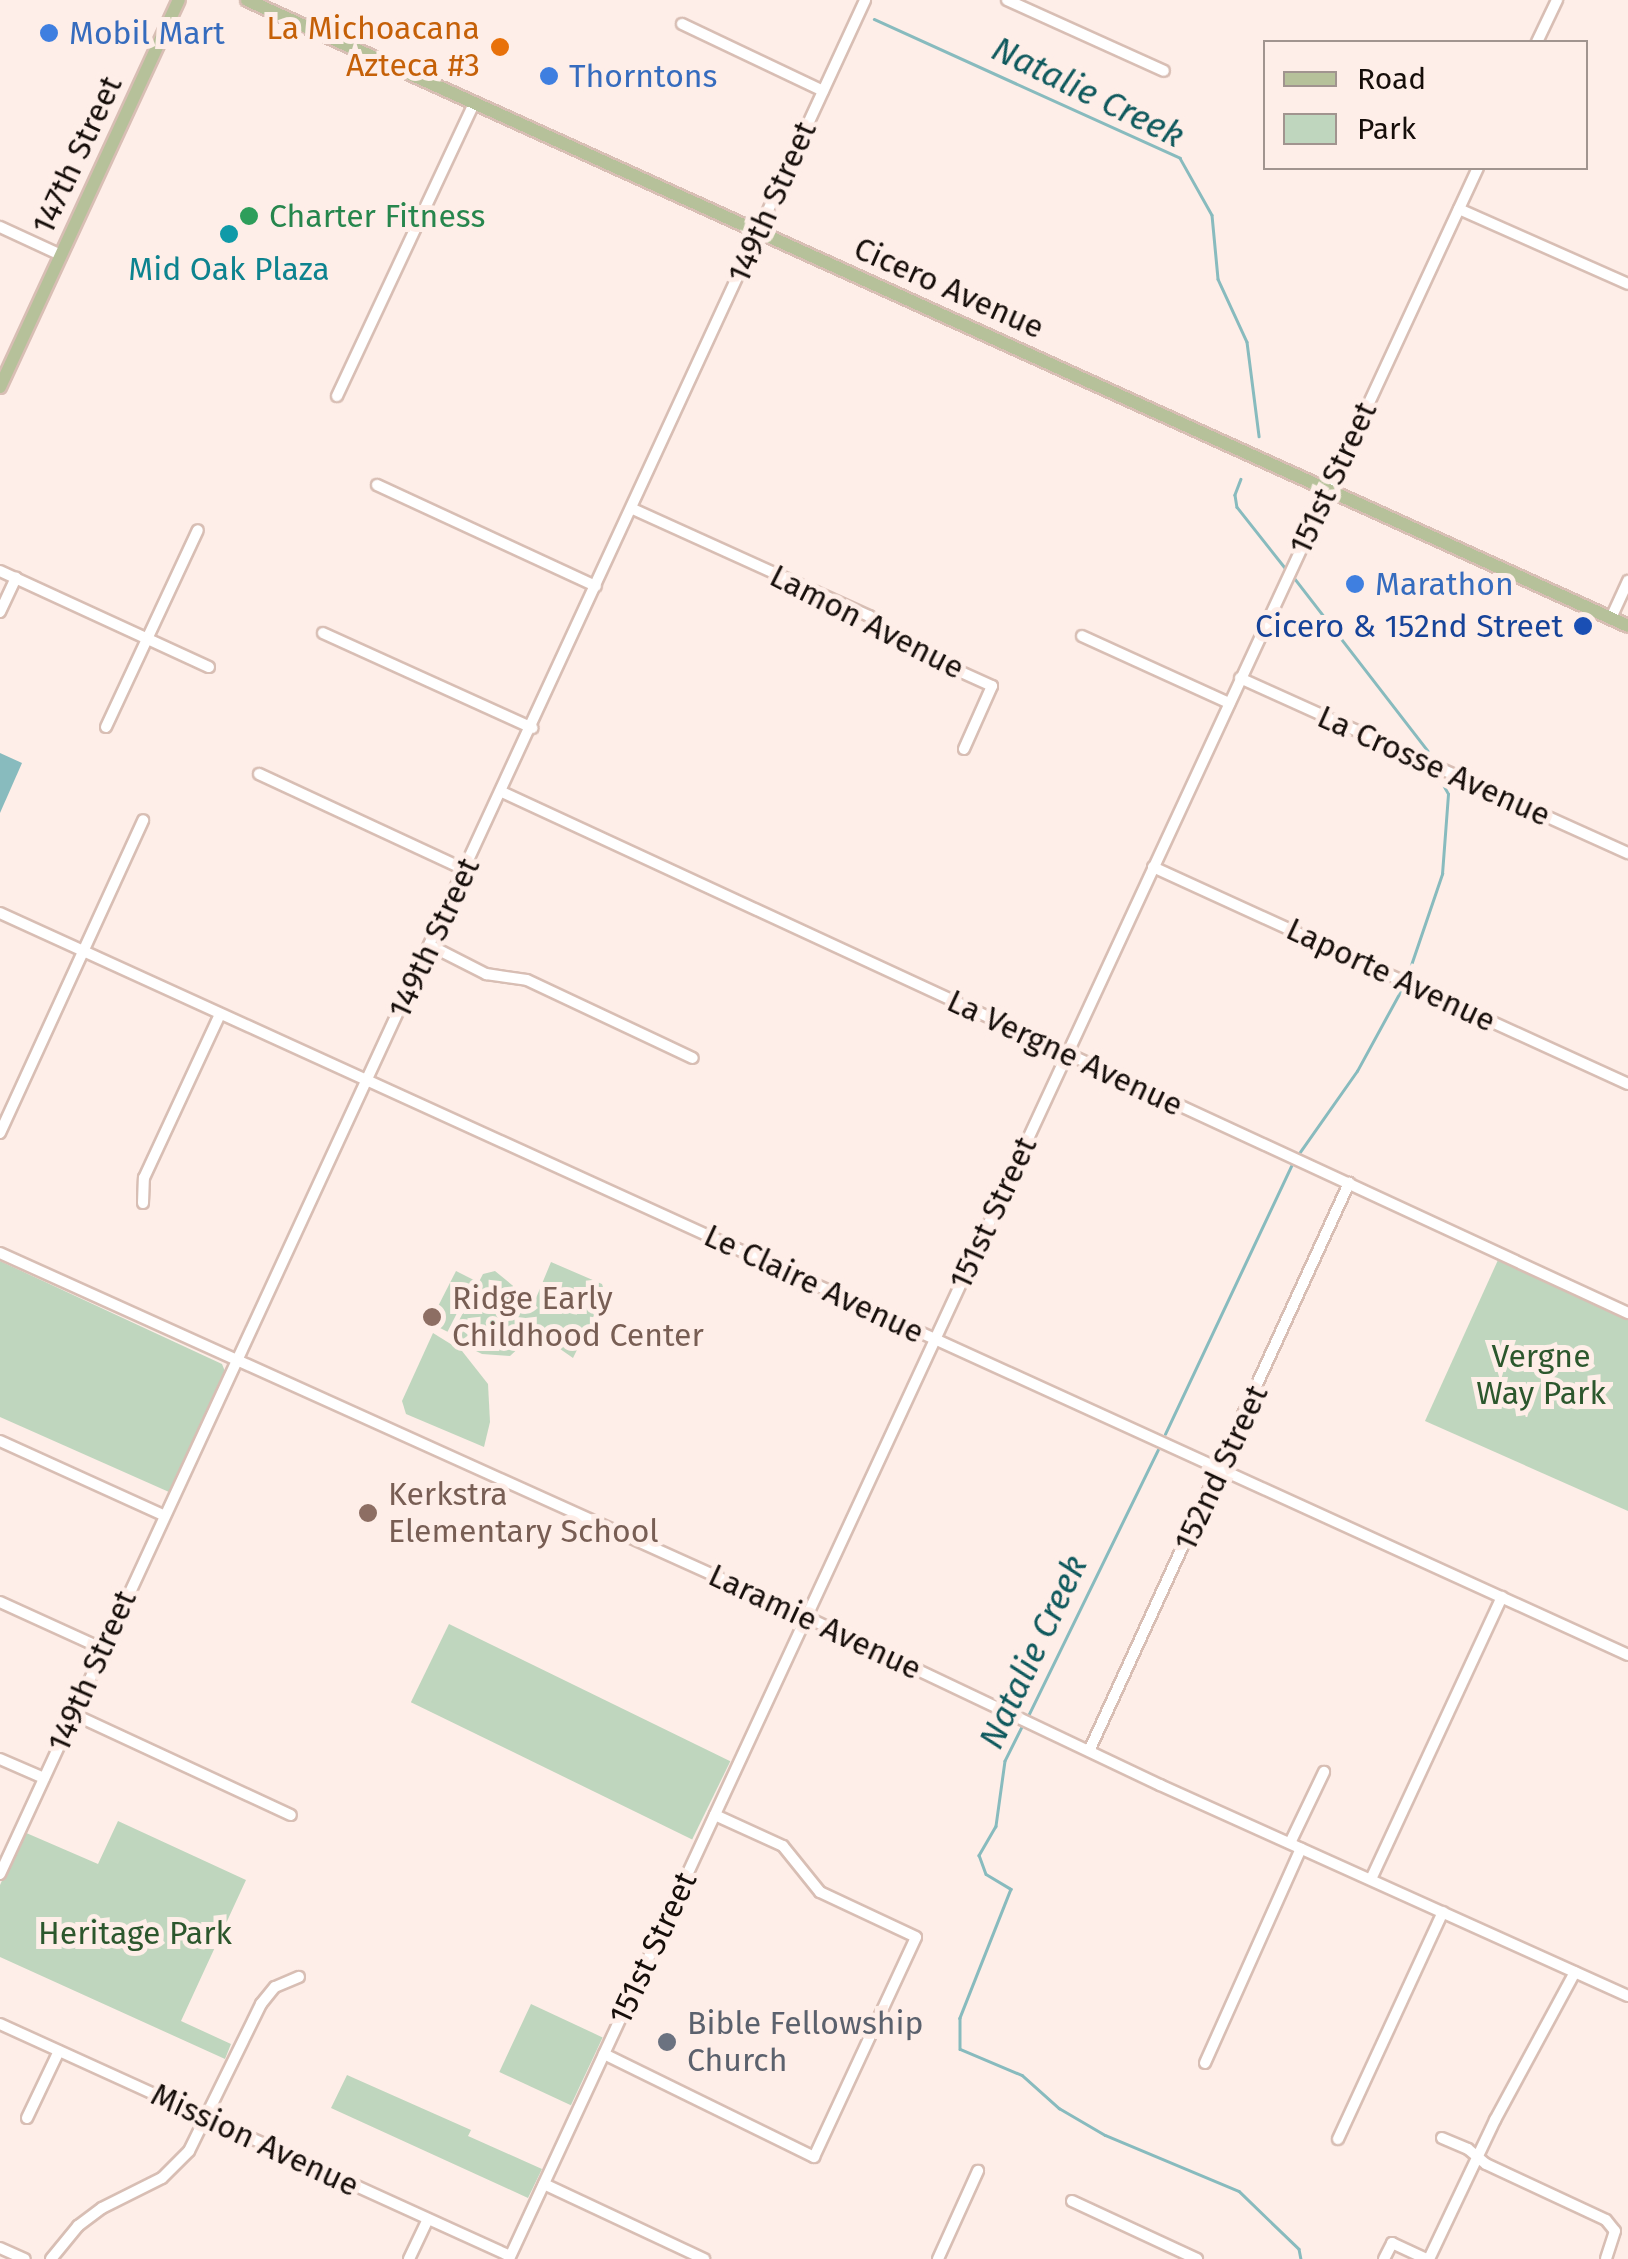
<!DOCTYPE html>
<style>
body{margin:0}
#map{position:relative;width:1628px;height:2259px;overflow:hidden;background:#feeee8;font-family:"Fira Sans",sans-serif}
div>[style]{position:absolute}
.green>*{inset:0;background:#bfd6be;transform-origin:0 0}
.water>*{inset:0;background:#88bbbe}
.stream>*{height:2.5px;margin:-1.25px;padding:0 1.25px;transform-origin:1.25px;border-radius:1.25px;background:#88bbbe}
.roads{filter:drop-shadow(2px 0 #d8beb4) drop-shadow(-2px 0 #d8beb4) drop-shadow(0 2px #d8beb4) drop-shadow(0 -2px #d8beb4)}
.minor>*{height:10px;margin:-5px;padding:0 5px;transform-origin:5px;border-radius:5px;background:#fff}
.major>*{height:12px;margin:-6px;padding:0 6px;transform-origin:6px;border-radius:6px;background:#b6c19a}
.dots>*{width:28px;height:28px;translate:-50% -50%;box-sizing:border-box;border:5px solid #feeee8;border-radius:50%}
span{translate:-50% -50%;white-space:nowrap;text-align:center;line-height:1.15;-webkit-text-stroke:10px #feeee8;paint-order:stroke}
.food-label{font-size:32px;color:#c56008}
.right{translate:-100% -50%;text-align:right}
.shop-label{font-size:32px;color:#366cbe}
.left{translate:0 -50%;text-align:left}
.street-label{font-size:32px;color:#160e0a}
.leisure-label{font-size:32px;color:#27864d}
.culture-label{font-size:32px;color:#0d838f}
.transit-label{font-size:32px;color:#164399}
.education-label{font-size:32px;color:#785e54}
.park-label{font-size:32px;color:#2c572d}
.worship-label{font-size:32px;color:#5b616d}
.water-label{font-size:35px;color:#0f595d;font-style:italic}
.legend{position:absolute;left:1263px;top:40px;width:325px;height:130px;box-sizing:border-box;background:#feeee8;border:2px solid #a1948f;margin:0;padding:12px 18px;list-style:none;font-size:30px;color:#160e0a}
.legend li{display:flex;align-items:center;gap:20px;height:50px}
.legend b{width:50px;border:2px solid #a1948f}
</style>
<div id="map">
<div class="green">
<div style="clip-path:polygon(1498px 1260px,1628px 1318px,1628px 1511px,1425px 1421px)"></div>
<div style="clip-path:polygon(0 1261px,222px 1364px,226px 1374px,169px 1492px,0 1417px)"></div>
<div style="clip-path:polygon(551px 1262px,602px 1284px,605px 1293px,573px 1358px,543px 1337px,539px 1329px,510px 1356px,482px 1354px,450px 1338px,483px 1274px,495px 1271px,534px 1303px)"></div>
<div style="left:456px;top:1271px;width:20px;height:58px;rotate:27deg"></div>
<div style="clip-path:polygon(433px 1333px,462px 1351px,488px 1384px,490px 1422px,484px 1447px,406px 1414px,402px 1401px)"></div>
<div style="left:449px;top:1624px;width:313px;height:87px;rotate:26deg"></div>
<div style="clip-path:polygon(118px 1821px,246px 1880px,181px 2021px,231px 2044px,225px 2059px,0 1957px,0 1885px,24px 1832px,98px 1864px)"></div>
<div style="left:531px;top:2004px;width:79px;height:75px;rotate:25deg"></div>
<div style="clip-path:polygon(347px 2075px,471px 2130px,468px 2136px,542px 2169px,528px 2198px,331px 2108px)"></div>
</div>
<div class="water">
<div style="clip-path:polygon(0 753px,22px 763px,0 813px)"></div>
</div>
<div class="stream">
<div style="left:874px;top:19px;width:336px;rotate:24.4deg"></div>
<div style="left:1180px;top:158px;width:65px;rotate:60.7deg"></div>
<div style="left:1212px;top:215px;width:64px;rotate:84.6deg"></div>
<div style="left:1218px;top:279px;width:69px;rotate:65.3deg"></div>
<div style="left:1247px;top:342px;width:95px;rotate:82.7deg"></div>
<div style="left:1241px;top:479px;width:17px;rotate:111deg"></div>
<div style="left:1235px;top:495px;width:12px;rotate:81deg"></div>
<div style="left:1237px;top:507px;width:79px;rotate:51.7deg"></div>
<div style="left:1292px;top:575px;width:222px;rotate:52.3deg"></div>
<div style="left:1408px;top:974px;width:106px;rotate:-71.2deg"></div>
<div style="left:1442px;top:874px;width:80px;rotate:-85.7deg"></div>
<div style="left:1448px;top:794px;width:10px;rotate:-119deg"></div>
<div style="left:1300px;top:1152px;width:99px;rotate:-54.9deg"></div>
<div style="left:1357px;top:1071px;width:90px;rotate:-61.4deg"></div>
<div style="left:1165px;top:1434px;width:296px;rotate:-64.8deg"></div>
<div style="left:1027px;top:1718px;width:298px;rotate:-64deg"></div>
<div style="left:1023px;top:1725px;width:40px;rotate:116.6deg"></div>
<div style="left:1005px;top:1761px;width:66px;rotate:97.9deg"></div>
<div style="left:996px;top:1826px;width:34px;rotate:120deg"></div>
<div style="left:979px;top:1855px;width:20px;rotate:70deg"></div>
<div style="left:986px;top:1874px;width:29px;rotate:31deg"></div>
<div style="left:1011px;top:1889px;width:139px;rotate:111.6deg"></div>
<div style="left:960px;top:2018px;width:31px;rotate:90deg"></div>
<div style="left:960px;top:2049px;width:67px;rotate:22.8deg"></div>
<div style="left:1022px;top:2075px;width:50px;rotate:41.7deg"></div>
<div style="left:1059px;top:2108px;width:53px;rotate:30.4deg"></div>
<div style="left:1105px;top:2135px;width:145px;rotate:22.7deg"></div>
<div style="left:1239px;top:2191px;width:83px;rotate:44deg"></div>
<div style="left:1299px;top:2249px;width:10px;rotate:79deg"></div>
</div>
<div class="roads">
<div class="minor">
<div style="left:1007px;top:0;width:172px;rotate:24.3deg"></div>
<div style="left:682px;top:24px;width:156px;rotate:25.4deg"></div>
<div style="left:1537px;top:42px;width:47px;rotate:-64.5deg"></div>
<div style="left:1459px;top:209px;width:185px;rotate:23.9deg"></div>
<div style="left:0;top:227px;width:67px;rotate:24.7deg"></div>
<div style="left:337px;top:396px;width:323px;rotate:-64.9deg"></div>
<div style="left:377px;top:485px;width:241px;rotate:24.8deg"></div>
<div style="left:633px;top:509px;width:259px;rotate:24.4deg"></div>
<div style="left:869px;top:616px;width:53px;rotate:38.8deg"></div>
<div style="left:910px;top:649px;width:90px;rotate:24.3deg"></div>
<div style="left:992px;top:686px;width:69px;rotate:114deg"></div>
<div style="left:0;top:571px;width:230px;rotate:24.7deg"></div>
<div style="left:0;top:612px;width:38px;rotate:-65deg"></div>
<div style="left:1611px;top:618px;width:41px;rotate:-65.3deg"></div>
<div style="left:323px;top:633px;width:230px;rotate:24.4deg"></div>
<div style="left:1082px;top:636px;width:162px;rotate:24.5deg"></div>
<div style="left:1240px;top:678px;width:426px;rotate:24.3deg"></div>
<div style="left:106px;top:727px;width:217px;rotate:-65deg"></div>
<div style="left:259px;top:774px;width:228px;rotate:24.9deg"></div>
<div style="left:502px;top:792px;width:1241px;rotate:24.83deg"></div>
<div style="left:1153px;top:867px;width:522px;rotate:24.55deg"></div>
<div style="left:0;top:913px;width:1789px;rotate:24.5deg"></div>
<div style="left:431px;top:946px;width:62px;rotate:27deg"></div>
<div style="left:486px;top:974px;width:41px;rotate:8.3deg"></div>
<div style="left:527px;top:980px;width:183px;rotate:25.2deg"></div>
<div style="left:0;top:1133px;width:344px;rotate:-65.4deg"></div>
<div style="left:143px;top:1203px;width:25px;rotate:-88deg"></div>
<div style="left:144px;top:1178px;width:181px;rotate:-65.1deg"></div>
<div style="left:0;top:1253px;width:884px;rotate:24.3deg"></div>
<div style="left:806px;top:1617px;width:392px;rotate:25.4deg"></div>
<div style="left:1160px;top:1785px;width:513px;rotate:24.27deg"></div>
<div style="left:0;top:1441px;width:179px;rotate:24.4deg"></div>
<div style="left:0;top:1602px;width:111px;rotate:24.5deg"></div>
<div style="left:73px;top:1714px;width:240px;rotate:24.9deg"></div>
<div style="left:1089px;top:1751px;width:625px;rotate:-65.4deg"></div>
<div style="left:0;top:1759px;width:48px;rotate:23.4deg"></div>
<div style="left:1290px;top:1843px;width:79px;rotate:-64.4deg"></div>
<div style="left:0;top:1874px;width:2064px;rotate:-65.22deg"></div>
<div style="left:1371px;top:1879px;width:311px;rotate:-65.1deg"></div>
<div style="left:0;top:2024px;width:560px;rotate:24.46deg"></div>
<div style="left:604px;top:2054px;width:234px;rotate:26.1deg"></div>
<div style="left:814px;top:2157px;width:242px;rotate:-65.1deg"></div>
<div style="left:916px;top:1937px;width:106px;rotate:-154.9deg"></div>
<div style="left:820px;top:1892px;width:59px;rotate:-128.8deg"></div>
<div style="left:783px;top:1846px;width:75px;rotate:-155.5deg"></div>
<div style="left:1205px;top:2063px;width:235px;rotate:-65.9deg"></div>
<div style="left:27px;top:2118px;width:74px;rotate:-64.5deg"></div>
<div style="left:1442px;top:2138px;width:28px;rotate:23deg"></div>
<div style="left:1468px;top:2149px;width:23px;rotate:40deg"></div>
<div style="left:1486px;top:2164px;width:132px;rotate:25deg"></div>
<div style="left:1606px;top:2220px;width:14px;rotate:51deg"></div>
<div style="left:1615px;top:2231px;width:29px;rotate:108deg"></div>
<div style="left:1338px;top:2139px;width:250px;rotate:-65.2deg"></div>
<div style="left:544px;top:2184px;width:177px;rotate:25.1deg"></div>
<div style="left:1072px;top:2201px;width:138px;rotate:24.9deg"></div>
<div style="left:0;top:2248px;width:27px;rotate:24deg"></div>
<div style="left:51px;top:2259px;width:43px;rotate:-50.7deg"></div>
<div style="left:78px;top:2226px;width:30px;rotate:-37deg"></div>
<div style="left:102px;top:2208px;width:67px;rotate:-26.6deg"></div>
<div style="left:162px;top:2178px;width:38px;rotate:-45deg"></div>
<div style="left:189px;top:2151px;width:164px;rotate:-63.9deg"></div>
<div style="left:261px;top:2004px;width:22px;rotate:-51deg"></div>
<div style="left:275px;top:1987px;width:26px;rotate:-23deg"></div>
<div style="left:409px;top:2259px;width:44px;rotate:-64.6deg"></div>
<div style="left:509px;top:2259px;width:2305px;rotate:-65.14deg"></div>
<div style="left:938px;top:2259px;width:97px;rotate:-65.6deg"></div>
<div style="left:1384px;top:2259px;width:18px;rotate:-63deg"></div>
<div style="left:1392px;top:2243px;width:38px;rotate:25deg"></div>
<div style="left:1429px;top:2259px;width:154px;rotate:-64.6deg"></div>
<div style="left:1495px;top:2120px;width:168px;rotate:-61.6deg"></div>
</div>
<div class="major">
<div style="left:247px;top:0;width:1516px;rotate:24.38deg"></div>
<div style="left:0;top:387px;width:426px;rotate:-65.2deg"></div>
</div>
</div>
<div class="dots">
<div style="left:49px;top:33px;background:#3f7fe0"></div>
<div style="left:500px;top:47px;background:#e8710a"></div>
<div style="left:549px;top:76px;background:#3f7fe0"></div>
<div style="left:249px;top:216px;background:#2e9e5b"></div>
<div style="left:229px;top:234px;background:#0f9aa8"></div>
<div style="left:1355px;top:584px;background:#3f7fe0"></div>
<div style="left:1583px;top:626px;background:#1a4fb4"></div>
<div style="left:432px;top:1317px;background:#8d6e63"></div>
<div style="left:368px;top:1513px;background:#8d6e63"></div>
<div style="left:667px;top:2042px;background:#6b7280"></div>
</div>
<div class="food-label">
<span class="right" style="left:480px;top:47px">La Michoacana<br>Azteca #3</span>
</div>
<div class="shop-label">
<span class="left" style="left:69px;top:33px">Mobil Mart</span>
<span class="left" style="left:569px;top:76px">Thorntons</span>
<span class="left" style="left:1375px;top:584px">Marathon</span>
</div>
<div class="street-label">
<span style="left:77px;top:155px;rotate:-65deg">147th Street</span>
<span style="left:772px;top:202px;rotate:-66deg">149th Street</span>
<span style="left:949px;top:288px;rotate:24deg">Cicero Avenue</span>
<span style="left:1333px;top:478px;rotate:-65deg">151st Street</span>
<span style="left:867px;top:622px;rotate:27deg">Lamon Avenue</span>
<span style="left:1434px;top:766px;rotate:24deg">La Crosse Avenue</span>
<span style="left:434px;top:938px;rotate:-65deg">149th Street</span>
<span style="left:1391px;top:975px;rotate:25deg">Laporte Avenue</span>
<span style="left:1065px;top:1053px;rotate:25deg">La Vergne Avenue</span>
<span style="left:993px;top:1213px;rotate:-65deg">151st Street</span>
<span style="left:814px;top:1284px;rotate:25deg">Le Claire Avenue</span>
<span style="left:1221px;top:1468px;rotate:-65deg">152nd Street</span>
<span style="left:815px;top:1622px;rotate:25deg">Laramie Avenue</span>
<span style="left:92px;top:1671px;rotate:-66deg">149th Street</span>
<span style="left:653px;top:1948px;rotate:-65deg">151st Street</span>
<span style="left:255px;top:2140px;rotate:25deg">Mission Avenue</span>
</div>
<div class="leisure-label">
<span class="left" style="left:269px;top:216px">Charter Fitness</span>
</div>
<div class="culture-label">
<span style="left:229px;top:269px">Mid Oak Plaza</span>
</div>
<div class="transit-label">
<span class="right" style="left:1563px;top:626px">Cicero &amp; 152nd Street</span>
</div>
<div class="education-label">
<span class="left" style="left:452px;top:1317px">Ridge Early<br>Childhood Center</span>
<span class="left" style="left:388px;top:1513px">Kerkstra<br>Elementary School</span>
</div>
<div class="park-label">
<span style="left:1541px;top:1375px">Vergne<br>Way Park</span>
<span style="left:135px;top:1933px">Heritage Park</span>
</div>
<div class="worship-label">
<span class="left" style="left:687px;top:2042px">Bible Fellowship<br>Church</span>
</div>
<div class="water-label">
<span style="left:1088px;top:92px;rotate:26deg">Natalie Creek</span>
<span style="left:1033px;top:1652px;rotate:-65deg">Natalie Creek</span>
</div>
<ul class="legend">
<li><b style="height:12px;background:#b6c19a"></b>Road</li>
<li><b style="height:28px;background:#bfd6be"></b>Park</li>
</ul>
</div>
